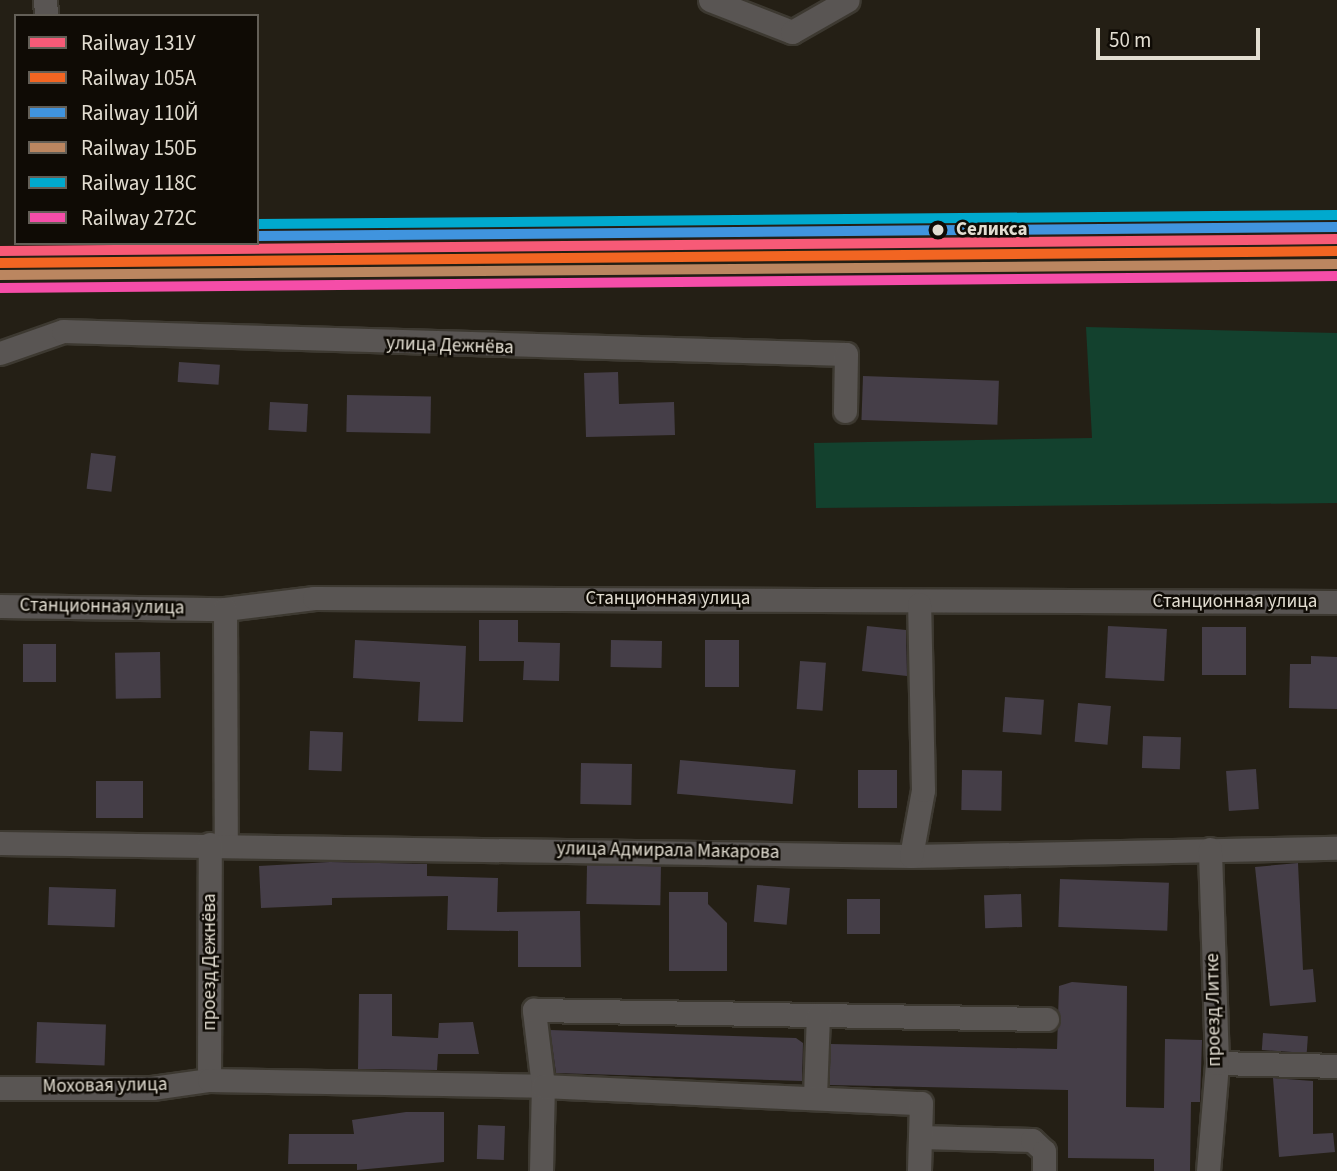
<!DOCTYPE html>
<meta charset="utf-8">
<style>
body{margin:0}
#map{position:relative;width:1337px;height:1171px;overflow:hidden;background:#241f15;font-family:"Source Sans 3",sans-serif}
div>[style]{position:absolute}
.green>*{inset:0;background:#13412e}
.building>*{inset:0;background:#453e48;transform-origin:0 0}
.roads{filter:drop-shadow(2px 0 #3d3931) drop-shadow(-2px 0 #3d3931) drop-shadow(0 2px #3d3931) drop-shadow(0 -2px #3d3931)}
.minor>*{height:23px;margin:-11.5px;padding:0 11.5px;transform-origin:11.5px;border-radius:11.5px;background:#595553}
.rail-1>*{height:10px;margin:-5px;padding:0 5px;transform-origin:5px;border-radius:5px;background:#f75a77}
.rail-2>*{height:10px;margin:-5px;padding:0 5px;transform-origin:5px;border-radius:5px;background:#f26522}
.rail-3>*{height:10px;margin:-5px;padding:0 5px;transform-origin:5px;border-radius:5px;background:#4094de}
.rail-4>*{height:10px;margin:-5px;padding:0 5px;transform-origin:5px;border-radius:5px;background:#bb8660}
.rail-5>*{height:10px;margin:-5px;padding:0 5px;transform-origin:5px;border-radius:5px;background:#00a9ce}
.rail-6>*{height:10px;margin:-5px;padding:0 5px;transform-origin:5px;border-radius:5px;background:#f54da8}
.dots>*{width:19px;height:19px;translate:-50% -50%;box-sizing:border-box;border:4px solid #0f0b05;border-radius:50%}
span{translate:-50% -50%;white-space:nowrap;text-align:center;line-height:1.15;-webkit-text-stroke:5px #0f0b05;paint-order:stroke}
.stop-label{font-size:19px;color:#e2ddd1;font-weight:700}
.left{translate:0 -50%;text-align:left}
.street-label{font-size:19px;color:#e2ddd1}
.legend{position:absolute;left:14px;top:14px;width:245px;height:231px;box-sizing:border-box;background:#0f0b05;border:2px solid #635f57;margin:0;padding:9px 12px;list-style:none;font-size:21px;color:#e2ddd1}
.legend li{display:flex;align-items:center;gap:14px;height:35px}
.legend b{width:35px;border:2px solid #635f57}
.scale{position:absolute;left:1096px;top:28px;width:164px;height:32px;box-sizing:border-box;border:4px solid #e2ddd1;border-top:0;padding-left:9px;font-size:21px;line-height:24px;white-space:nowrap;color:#e2ddd1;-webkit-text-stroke:5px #0f0b05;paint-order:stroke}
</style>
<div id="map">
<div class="green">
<div style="clip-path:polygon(1086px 327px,1337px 333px,1337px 503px,816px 508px,814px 443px,1092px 438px)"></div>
</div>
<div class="building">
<div style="left:179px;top:362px;width:41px;height:20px;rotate:4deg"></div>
<div style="clip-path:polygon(618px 372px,619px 404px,674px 402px,675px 435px,586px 437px,584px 373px)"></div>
<div style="left:863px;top:376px;width:136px;height:44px;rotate:2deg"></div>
<div style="left:347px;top:395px;width:84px;height:37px;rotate:1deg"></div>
<div style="left:270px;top:402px;width:38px;height:28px;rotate:3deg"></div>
<div style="left:91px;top:453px;width:25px;height:36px;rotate:7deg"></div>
<div style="clip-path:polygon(479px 620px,518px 620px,518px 642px,560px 643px,559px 681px,523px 680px,524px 661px,479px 661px)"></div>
<div style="clip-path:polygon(867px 626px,906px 630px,907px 676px,862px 671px)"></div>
<div style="left:1108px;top:626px;width:59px;height:52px;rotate:3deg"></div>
<div style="left:1202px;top:627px;width:44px;height:48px"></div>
<div style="clip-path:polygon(355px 640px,466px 646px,463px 722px,418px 721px,420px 682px,353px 678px)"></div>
<div style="left:611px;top:640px;width:51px;height:27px;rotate:1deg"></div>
<div style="left:705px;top:640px;width:34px;height:47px"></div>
<div style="left:56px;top:644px;width:38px;height:33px;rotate:90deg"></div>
<div style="left:160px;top:652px;width:46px;height:45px;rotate:89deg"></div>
<div style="clip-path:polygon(1311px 656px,1337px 657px,1337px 709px,1289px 708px,1290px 664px,1311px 664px)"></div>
<div style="left:800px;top:661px;width:26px;height:48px;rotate:4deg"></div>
<div style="left:1005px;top:697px;width:39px;height:35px;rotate:4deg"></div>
<div style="left:1078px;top:703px;width:33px;height:39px;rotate:5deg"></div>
<div style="left:310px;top:731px;width:33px;height:39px;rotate:2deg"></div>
<div style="left:1143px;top:736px;width:38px;height:32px;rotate:2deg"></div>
<div style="left:680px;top:760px;width:116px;height:34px;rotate:5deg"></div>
<div style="left:581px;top:763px;width:51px;height:41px;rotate:1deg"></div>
<div style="left:1256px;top:769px;width:40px;height:30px;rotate:86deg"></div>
<div style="left:858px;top:770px;width:39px;height:38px"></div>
<div style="left:962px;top:770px;width:40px;height:40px;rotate:1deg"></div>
<div style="left:96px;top:781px;width:47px;height:37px"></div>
<div style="clip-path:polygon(330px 862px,427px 864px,427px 876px,498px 878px,497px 912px,580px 911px,581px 967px,518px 967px,518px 931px,447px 930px,448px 896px,332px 898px,332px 905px,261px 908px,259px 866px)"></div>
<div style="clip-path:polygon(1298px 863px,1303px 970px,1313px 969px,1316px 1002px,1270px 1006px,1255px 867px)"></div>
<div style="left:587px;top:865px;width:74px;height:39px;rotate:1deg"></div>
<div style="left:1060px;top:879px;width:109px;height:48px;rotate:2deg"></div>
<div style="left:757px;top:885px;width:33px;height:37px;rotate:5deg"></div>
<div style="left:49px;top:887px;width:67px;height:38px;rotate:2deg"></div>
<div style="clip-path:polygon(669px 892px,708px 892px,708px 904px,727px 923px,727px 971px,669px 971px)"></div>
<div style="left:1021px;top:894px;width:33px;height:37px;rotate:88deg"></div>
<div style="left:847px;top:899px;width:33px;height:35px"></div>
<div style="clip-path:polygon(1072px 982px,1127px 986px,1126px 1107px,1164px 1108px,1165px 1039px,1202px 1040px,1200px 1102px,1191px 1102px,1190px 1171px,1154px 1171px,1154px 1159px,1068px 1158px,1068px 1090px,829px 1085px,831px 1044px,1057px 1049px,1059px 986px)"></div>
<div style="clip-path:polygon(359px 994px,392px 994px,392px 1036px,438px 1038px,439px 1023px,473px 1022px,479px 1054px,438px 1054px,437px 1070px,358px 1069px)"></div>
<div style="left:37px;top:1022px;width:69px;height:41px;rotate:2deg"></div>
<div style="clip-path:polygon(550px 1030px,796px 1038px,803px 1043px,802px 1081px,556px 1073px)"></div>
<div style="left:1263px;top:1033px;width:45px;height:17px;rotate:4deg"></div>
<div style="clip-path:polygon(1273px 1078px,1313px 1081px,1313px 1134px,1333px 1133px,1335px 1152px,1279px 1157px)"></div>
<div style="clip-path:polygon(406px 1112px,444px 1112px,444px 1162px,357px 1170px,357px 1164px,288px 1164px,289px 1134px,354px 1134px,352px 1120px)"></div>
<div style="left:478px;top:1125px;width:27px;height:34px;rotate:2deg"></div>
</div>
<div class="roads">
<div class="minor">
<div style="left:45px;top:0;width:16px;rotate:86deg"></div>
<div style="left:710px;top:0;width:88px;rotate:21.3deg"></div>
<div style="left:792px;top:32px;width:64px;rotate:-29.7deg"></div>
<div style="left:0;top:353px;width:67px;rotate:-19.2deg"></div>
<div style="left:63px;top:331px;width:783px;rotate:1.68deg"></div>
<div style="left:846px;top:354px;width:57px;rotate:91deg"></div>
<div style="left:0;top:606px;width:225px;rotate:0.8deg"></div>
<div style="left:225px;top:609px;width:90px;rotate:-7deg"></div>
<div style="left:314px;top:598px;width:1023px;rotate:0.22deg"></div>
<div style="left:225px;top:609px;width:233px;rotate:89.8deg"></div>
<div style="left:0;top:843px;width:911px;rotate:0.82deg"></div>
<div style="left:911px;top:856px;width:426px;rotate:-1.1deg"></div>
<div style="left:911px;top:856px;width:67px;rotate:-79.7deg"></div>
<div style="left:923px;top:790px;width:186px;rotate:-91.2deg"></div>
<div style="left:1217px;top:1063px;width:120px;rotate:1.4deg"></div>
<div style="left:209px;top:1080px;width:236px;rotate:-89.8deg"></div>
<div style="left:0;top:1088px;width:152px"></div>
<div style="left:152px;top:1088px;width:58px;rotate:-8deg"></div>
<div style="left:209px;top:1080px;width:334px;rotate:1deg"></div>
<div style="left:543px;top:1086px;width:77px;rotate:-96.8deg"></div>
<div style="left:534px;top:1010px;width:513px;rotate:1.01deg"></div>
<div style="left:815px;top:1096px;width:81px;rotate:-87.9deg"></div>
<div style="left:920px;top:1137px;width:112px;rotate:1.5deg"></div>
<div style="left:1032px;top:1140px;width:16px;rotate:43deg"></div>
<div style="left:1044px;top:1151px;width:20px;rotate:90deg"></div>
<div style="left:541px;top:1171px;width:85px;rotate:-88.7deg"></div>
<div style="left:543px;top:1086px;width:378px;rotate:2.6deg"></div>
<div style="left:921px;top:1103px;width:68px;rotate:91.7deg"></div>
<div style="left:1208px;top:1171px;width:108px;rotate:-85.2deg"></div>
<div style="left:1217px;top:1063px;width:214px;rotate:-91.9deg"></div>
</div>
</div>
<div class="rail-1">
<div style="left:0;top:251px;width:1337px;rotate:-0.51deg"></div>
</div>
<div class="rail-2">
<div style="left:0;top:263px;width:1337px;rotate:-0.51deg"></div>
</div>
<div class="rail-3">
<div style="left:257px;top:236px;width:1080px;rotate:-0.48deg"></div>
</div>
<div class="rail-4">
<div style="left:0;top:275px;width:1337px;rotate:-0.47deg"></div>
</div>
<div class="rail-5">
<div style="left:257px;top:224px;width:1080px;rotate:-0.48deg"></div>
</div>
<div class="rail-6">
<div style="left:0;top:288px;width:1337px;rotate:-0.51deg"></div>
</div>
<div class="dots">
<div style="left:938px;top:230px;background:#e2ddd1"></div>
</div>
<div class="stop-label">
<span class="left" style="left:956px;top:230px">Селикса</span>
</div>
<div class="street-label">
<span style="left:450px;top:346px;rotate:2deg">улица Дежнёва</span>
<span style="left:668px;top:599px">Станционная улица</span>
<span style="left:1235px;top:602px">Станционная улица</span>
<span style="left:102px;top:607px;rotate:1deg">Станционная улица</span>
<span style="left:668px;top:851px;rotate:1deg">улица Адмирала Макарова</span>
<span style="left:210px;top:962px;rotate:-90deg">проезд Дежнёва</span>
<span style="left:1214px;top:1010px;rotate:-91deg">проезд Литке</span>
<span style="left:105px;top:1086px;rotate:-1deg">Моховая улица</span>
</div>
<ul class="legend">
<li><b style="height:9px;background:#f75a77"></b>Railway 131У</li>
<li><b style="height:9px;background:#f26522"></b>Railway 105А</li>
<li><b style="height:9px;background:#4094de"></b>Railway 110Й</li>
<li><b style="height:9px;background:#bb8660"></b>Railway 150Б</li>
<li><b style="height:9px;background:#00a9ce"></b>Railway 118С</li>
<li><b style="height:9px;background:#f54da8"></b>Railway 272С</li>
</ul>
<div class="scale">50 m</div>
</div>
